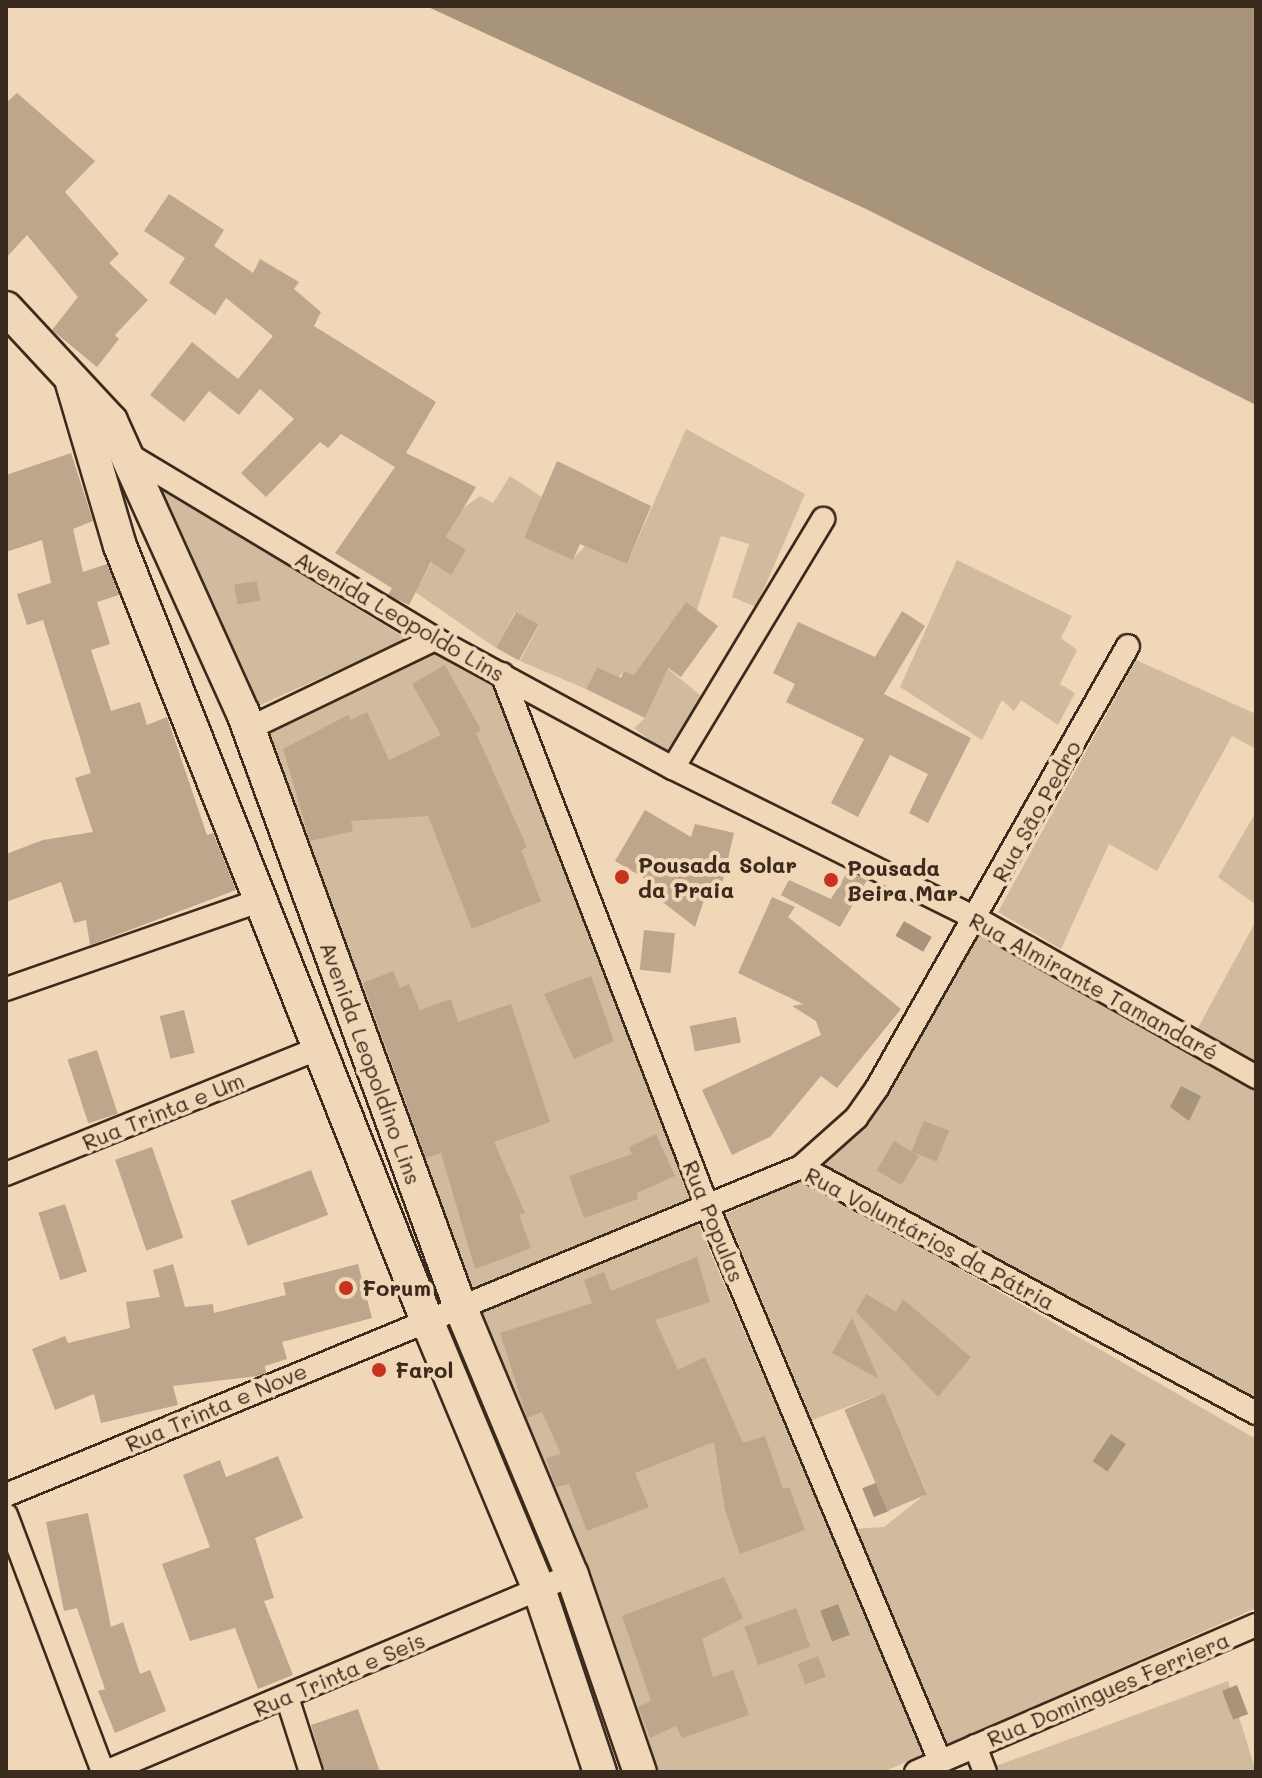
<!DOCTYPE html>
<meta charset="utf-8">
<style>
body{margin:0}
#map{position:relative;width:1262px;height:1778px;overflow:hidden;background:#efd7b7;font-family:Mali,sans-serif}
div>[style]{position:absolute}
.green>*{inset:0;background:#d1bb9e}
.water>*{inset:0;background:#a8937b;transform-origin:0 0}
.building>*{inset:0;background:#bda68c;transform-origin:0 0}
.roads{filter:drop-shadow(2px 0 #3b2a1e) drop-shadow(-2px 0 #3b2a1e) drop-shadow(0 2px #3b2a1e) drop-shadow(0 -2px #3b2a1e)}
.minor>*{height:22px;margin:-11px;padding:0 11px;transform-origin:11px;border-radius:11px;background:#efd7b7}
.secondary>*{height:32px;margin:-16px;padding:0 16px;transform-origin:16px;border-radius:16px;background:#efd7b7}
.dots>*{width:22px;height:22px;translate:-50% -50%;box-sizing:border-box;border:4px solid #efd7b7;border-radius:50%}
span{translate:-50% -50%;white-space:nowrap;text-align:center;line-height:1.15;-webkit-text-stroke:8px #efd7b7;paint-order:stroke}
.street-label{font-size:22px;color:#3b2a1e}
.poi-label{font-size:22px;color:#3b2a1e;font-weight:700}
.left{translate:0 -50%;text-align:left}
.frame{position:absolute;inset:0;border:8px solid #3b2a1e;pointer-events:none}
</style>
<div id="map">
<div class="green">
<div style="clip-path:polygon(686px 429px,805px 494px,756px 607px,732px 597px,749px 544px,721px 536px,697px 610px,650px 654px,705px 699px,673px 758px,634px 728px,645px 718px,659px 687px,625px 671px,618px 677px,597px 667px,586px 689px,520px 661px,539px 625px,515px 612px,496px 648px,415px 592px,463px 508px,480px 496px,493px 503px,510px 476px,542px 497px,524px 538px,573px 559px,585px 546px,627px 564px)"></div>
<div style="clip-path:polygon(151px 483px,407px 639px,243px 713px)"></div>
<div style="clip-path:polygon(957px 560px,1072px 616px,1061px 638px,1077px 650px,1060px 684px,1075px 693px,1058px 725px,1021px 700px,1014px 711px,1002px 700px,982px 740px,900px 687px)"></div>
<div style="clip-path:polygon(434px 650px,497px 680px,694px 1196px,466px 1291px,260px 733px)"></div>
<div style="clip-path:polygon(1136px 660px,1256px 714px,1256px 749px,1232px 736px,1157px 871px,1109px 844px,1061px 949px,998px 912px)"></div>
<div style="clip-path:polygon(1256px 812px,1256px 905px,1218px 877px)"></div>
<div style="clip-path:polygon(1256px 921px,1256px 1076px,1194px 1035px)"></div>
<div style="clip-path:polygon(979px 930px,1256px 1086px,1256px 1400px,814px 1164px)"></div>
<div style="clip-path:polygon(803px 1179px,1256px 1439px,1256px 1608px,947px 1745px,852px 1529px,884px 1527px,927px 1493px,884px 1393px,812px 1420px,726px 1214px)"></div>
<div style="clip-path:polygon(696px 1218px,924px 1754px,883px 1772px,654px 1772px,479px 1312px)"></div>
<div style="clip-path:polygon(1228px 1681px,1256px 1772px,998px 1772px,996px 1766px)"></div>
</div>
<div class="water">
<div style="clip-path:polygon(426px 6px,1256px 6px,1256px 405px,864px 208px)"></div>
<div style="left:904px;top:921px;width:32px;height:17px;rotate:30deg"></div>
<div style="clip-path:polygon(1181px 1086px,1201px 1096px,1189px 1121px,1170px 1107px)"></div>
<div style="left:1111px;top:1434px;width:18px;height:33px;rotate:34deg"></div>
<div style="left:878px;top:1482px;width:31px;height:17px;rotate:68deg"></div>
<div style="left:838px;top:1604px;width:33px;height:19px;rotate:69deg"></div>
<div style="left:1237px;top:1685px;width:31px;height:16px;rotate:69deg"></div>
</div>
<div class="building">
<div style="clip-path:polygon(17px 93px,95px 161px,65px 192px,119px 254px,109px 263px,148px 300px,115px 335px,119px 339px,97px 367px,52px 330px,78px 297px,27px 235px,6px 258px,6px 103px)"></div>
<div style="clip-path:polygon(169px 194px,224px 230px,214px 246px,253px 273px,260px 259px,299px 282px,294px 289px,321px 312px,314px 326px,436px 402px,406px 453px,476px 487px,446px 537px,466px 550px,451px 575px,431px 562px,409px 605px,388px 595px,392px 588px,335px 553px,395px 467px,341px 434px,328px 448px,320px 442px,266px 497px,241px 473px,294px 419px,260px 389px,239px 415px,209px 391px,184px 422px,150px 395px,192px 342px,238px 379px,273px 336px,226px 298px,215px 315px,169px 283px,185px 258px,144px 231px)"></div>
<div style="clip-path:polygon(71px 453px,93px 521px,73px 529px,83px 572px,107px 564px,119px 595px,97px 602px,110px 644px,91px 650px,111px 711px,140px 702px,147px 725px,167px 717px,207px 835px,213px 833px,236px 890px,90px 945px,86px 920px,74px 923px,61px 882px,6px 902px,6px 854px,43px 840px,93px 832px,75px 778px,91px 773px,61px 677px,43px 620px,27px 625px,17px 594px,51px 583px,42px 540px,6px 552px,6px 475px)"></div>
<div style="clip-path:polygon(557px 461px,651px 506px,627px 564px,580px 544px,573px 560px,524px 538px)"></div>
<div style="left:257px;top:581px;width:20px;height:23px;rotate:81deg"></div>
<div style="clip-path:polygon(686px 602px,718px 626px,681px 677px,668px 668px,645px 718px,586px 689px,597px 667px,621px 678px,624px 671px,634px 675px)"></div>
<div style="clip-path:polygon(902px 611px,925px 626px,884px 694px,971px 738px,928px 823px,909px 813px,928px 774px,890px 755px,858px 817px,831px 803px,864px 739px,786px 702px,795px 684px,773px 673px,798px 622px,875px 657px)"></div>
<div style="left:516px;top:612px;width:26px;height:41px;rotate:29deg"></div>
<div style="clip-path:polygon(445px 665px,481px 730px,476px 733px,527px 847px,521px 850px,541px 901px,472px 929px,428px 816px,351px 821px,353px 831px,310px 841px,283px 749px,348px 715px,351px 720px,367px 712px,389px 760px,441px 735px,412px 684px)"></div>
<div style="clip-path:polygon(645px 810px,691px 837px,695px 824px,734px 833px,721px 888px,709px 885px,695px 927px,660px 900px,667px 892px,615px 861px)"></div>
<div style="clip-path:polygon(848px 871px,867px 880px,840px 927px,781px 895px,789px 880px,831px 899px)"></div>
<div style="clip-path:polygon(772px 897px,795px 907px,788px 917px,901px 1009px,837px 1088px,821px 1076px,770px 1137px,732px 1155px,702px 1090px,821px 1035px,816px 1021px,792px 1006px,803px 1004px,738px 973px)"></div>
<div style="left:644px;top:930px;width:31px;height:40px;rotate:6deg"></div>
<div style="clip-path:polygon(393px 971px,400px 988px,409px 984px,420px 1010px,451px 999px,458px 1022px,511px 1004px,550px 1122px,494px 1142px,525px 1213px,519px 1215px,531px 1248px,475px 1269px,441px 1153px,426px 1158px,363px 983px)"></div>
<div style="clip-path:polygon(591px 976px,614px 1041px,574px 1059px,544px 994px)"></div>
<div style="left:184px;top:1010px;width:44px;height:25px;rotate:76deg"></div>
<div style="left:736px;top:1017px;width:26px;height:47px;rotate:79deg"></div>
<div style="left:97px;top:1050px;width:67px;height:31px;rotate:72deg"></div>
<div style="left:924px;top:1121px;width:27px;height:33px;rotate:22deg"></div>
<div style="clip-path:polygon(656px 1134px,675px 1176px,637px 1193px,638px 1199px,584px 1218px,569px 1176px,632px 1154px,629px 1147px)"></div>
<div style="left:894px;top:1141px;width:29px;height:34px;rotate:31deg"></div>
<div style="left:152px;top:1147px;width:96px;height:39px;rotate:71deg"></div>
<div style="left:311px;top:1170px;width:48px;height:86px;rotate:69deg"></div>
<div style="left:65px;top:1204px;width:71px;height:28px;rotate:72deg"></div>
<div style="clip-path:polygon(697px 1257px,710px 1302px,655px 1320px,678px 1370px,705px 1357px,743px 1443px,765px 1436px,783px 1489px,789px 1487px,805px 1530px,740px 1554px,725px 1510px,714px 1442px,635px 1473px,649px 1507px,587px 1531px,569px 1484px,556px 1487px,546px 1458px,561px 1454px,542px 1412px,527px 1418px,500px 1333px,592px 1303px,584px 1280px,604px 1272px,611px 1291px)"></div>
<div style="clip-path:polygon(173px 1264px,185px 1307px,213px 1304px,214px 1313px,286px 1295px,283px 1283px,358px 1264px,372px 1318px,282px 1342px,287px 1359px,265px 1366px,266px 1373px,258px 1376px,173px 1386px,178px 1405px,101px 1423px,94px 1394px,55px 1410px,32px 1349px,65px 1336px,68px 1343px,130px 1328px,126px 1302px,160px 1297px,153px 1270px)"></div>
<div style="clip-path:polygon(866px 1294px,896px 1312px,903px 1299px,971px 1357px,938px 1397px,856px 1312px)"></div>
<div style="clip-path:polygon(852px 1318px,879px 1379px,832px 1353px)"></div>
<div style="left:884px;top:1393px;width:110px;height:43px;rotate:67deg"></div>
<div style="clip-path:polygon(278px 1456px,303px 1518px,255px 1538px,274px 1598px,264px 1601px,293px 1675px,258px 1689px,235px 1628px,190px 1641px,162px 1564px,210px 1547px,183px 1475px,220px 1460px,226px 1477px)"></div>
<div style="clip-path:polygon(88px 1513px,111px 1627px,123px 1622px,140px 1674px,150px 1670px,166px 1711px,115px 1733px,98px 1691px,105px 1689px,77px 1608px,64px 1611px,46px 1522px)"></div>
<div style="clip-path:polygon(724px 1577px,743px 1618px,702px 1639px,713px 1677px,733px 1670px,749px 1715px,682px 1738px,676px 1726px,650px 1738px,638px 1707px,651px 1701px,622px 1616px)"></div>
<div style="left:796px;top:1608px;width:41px;height:55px;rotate:70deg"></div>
<div style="left:818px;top:1656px;width:22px;height:22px;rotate:69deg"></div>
<div style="clip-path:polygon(358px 1709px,380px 1772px,325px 1772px,311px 1725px)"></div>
</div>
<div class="roads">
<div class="minor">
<div style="left:131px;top:456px;width:355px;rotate:31deg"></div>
<div style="left:435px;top:639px;width:271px;rotate:28.5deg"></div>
<div style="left:673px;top:768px;width:339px;rotate:26.4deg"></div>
<div style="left:977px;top:919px;width:321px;rotate:29.5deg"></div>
<div style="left:502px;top:674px;width:567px;rotate:68.91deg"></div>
<div style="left:706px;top:1203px;width:605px;rotate:67.25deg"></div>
<div style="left:250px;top:728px;width:205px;rotate:-25.7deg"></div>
<div style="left:673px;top:768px;width:291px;rotate:-58.9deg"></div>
<div style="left:6px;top:989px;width:271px;rotate:-19.2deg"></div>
<div style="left:801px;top:1167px;width:74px;rotate:-41.7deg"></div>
<div style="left:856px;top:1118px;width:37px;rotate:-55deg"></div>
<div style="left:877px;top:1088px;width:508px;rotate:-60.41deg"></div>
<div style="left:6px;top:1174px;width:337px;rotate:-21.9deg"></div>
<div style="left:6px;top:1495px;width:860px;rotate:-22.42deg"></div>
<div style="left:801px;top:1167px;width:517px;rotate:28.4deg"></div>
<div style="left:6px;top:1515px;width:275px;rotate:69.3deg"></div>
<div style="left:287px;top:1697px;width:79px;rotate:72.3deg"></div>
<div style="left:975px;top:1746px;width:28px;rotate:69deg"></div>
<div style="left:106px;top:1772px;width:506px;rotate:-22.92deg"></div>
<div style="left:916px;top:1772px;width:370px;rotate:-23.4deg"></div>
</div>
<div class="secondary">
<div style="left:6px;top:308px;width:154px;rotate:47.1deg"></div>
<div style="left:111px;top:421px;width:320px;rotate:65.7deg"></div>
<div style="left:243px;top:713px;width:629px;rotate:69.92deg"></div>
<div style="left:459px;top:1304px;width:294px;rotate:67.4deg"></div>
<div style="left:572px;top:1575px;width:208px;rotate:71deg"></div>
<div style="left:72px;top:383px;width:170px;rotate:73.6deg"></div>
<div style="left:120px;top:546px;width:830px;rotate:68.38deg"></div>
<div style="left:426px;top:1318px;width:294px;rotate:67.4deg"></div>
<div style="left:539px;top:1589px;width:193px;rotate:71.6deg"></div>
</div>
</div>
<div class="dots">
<div style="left:622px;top:877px;background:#c8321e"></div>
<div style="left:831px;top:880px;background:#c8321e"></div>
<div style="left:346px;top:1288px;background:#c8321e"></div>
<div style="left:379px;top:1370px;background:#c8321e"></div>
</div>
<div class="street-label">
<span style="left:400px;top:616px;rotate:30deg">Avenida Leopoldo Lins</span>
<span style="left:1036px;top:811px;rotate:-61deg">Rua São Pedro</span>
<span style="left:1094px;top:986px;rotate:29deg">Rua Almirante Tamandaré</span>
<span style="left:371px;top:1063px;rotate:70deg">Avenida Leopoldino Lins</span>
<span style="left:163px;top:1111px;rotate:-22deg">Rua Trinta e Um</span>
<span style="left:714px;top:1221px;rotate:68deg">Rua Populas</span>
<span style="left:930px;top:1238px;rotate:28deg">Rua Voluntários da Pátria</span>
<span style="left:216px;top:1407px;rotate:-23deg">Rua Trinta e Nove</span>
<span style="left:339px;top:1674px;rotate:-23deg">Rua Trinta e Seis</span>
<span style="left:1108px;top:1689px;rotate:-23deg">Rua Domingues Ferriera</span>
</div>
<div class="poi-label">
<span class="left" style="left:638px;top:877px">Pousada Solar<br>da Praia</span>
<span class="left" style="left:847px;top:880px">Pousada<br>Beira Mar</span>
<span class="left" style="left:362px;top:1288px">Forum</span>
<span class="left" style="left:395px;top:1370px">Farol</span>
</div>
<div class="frame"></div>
</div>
